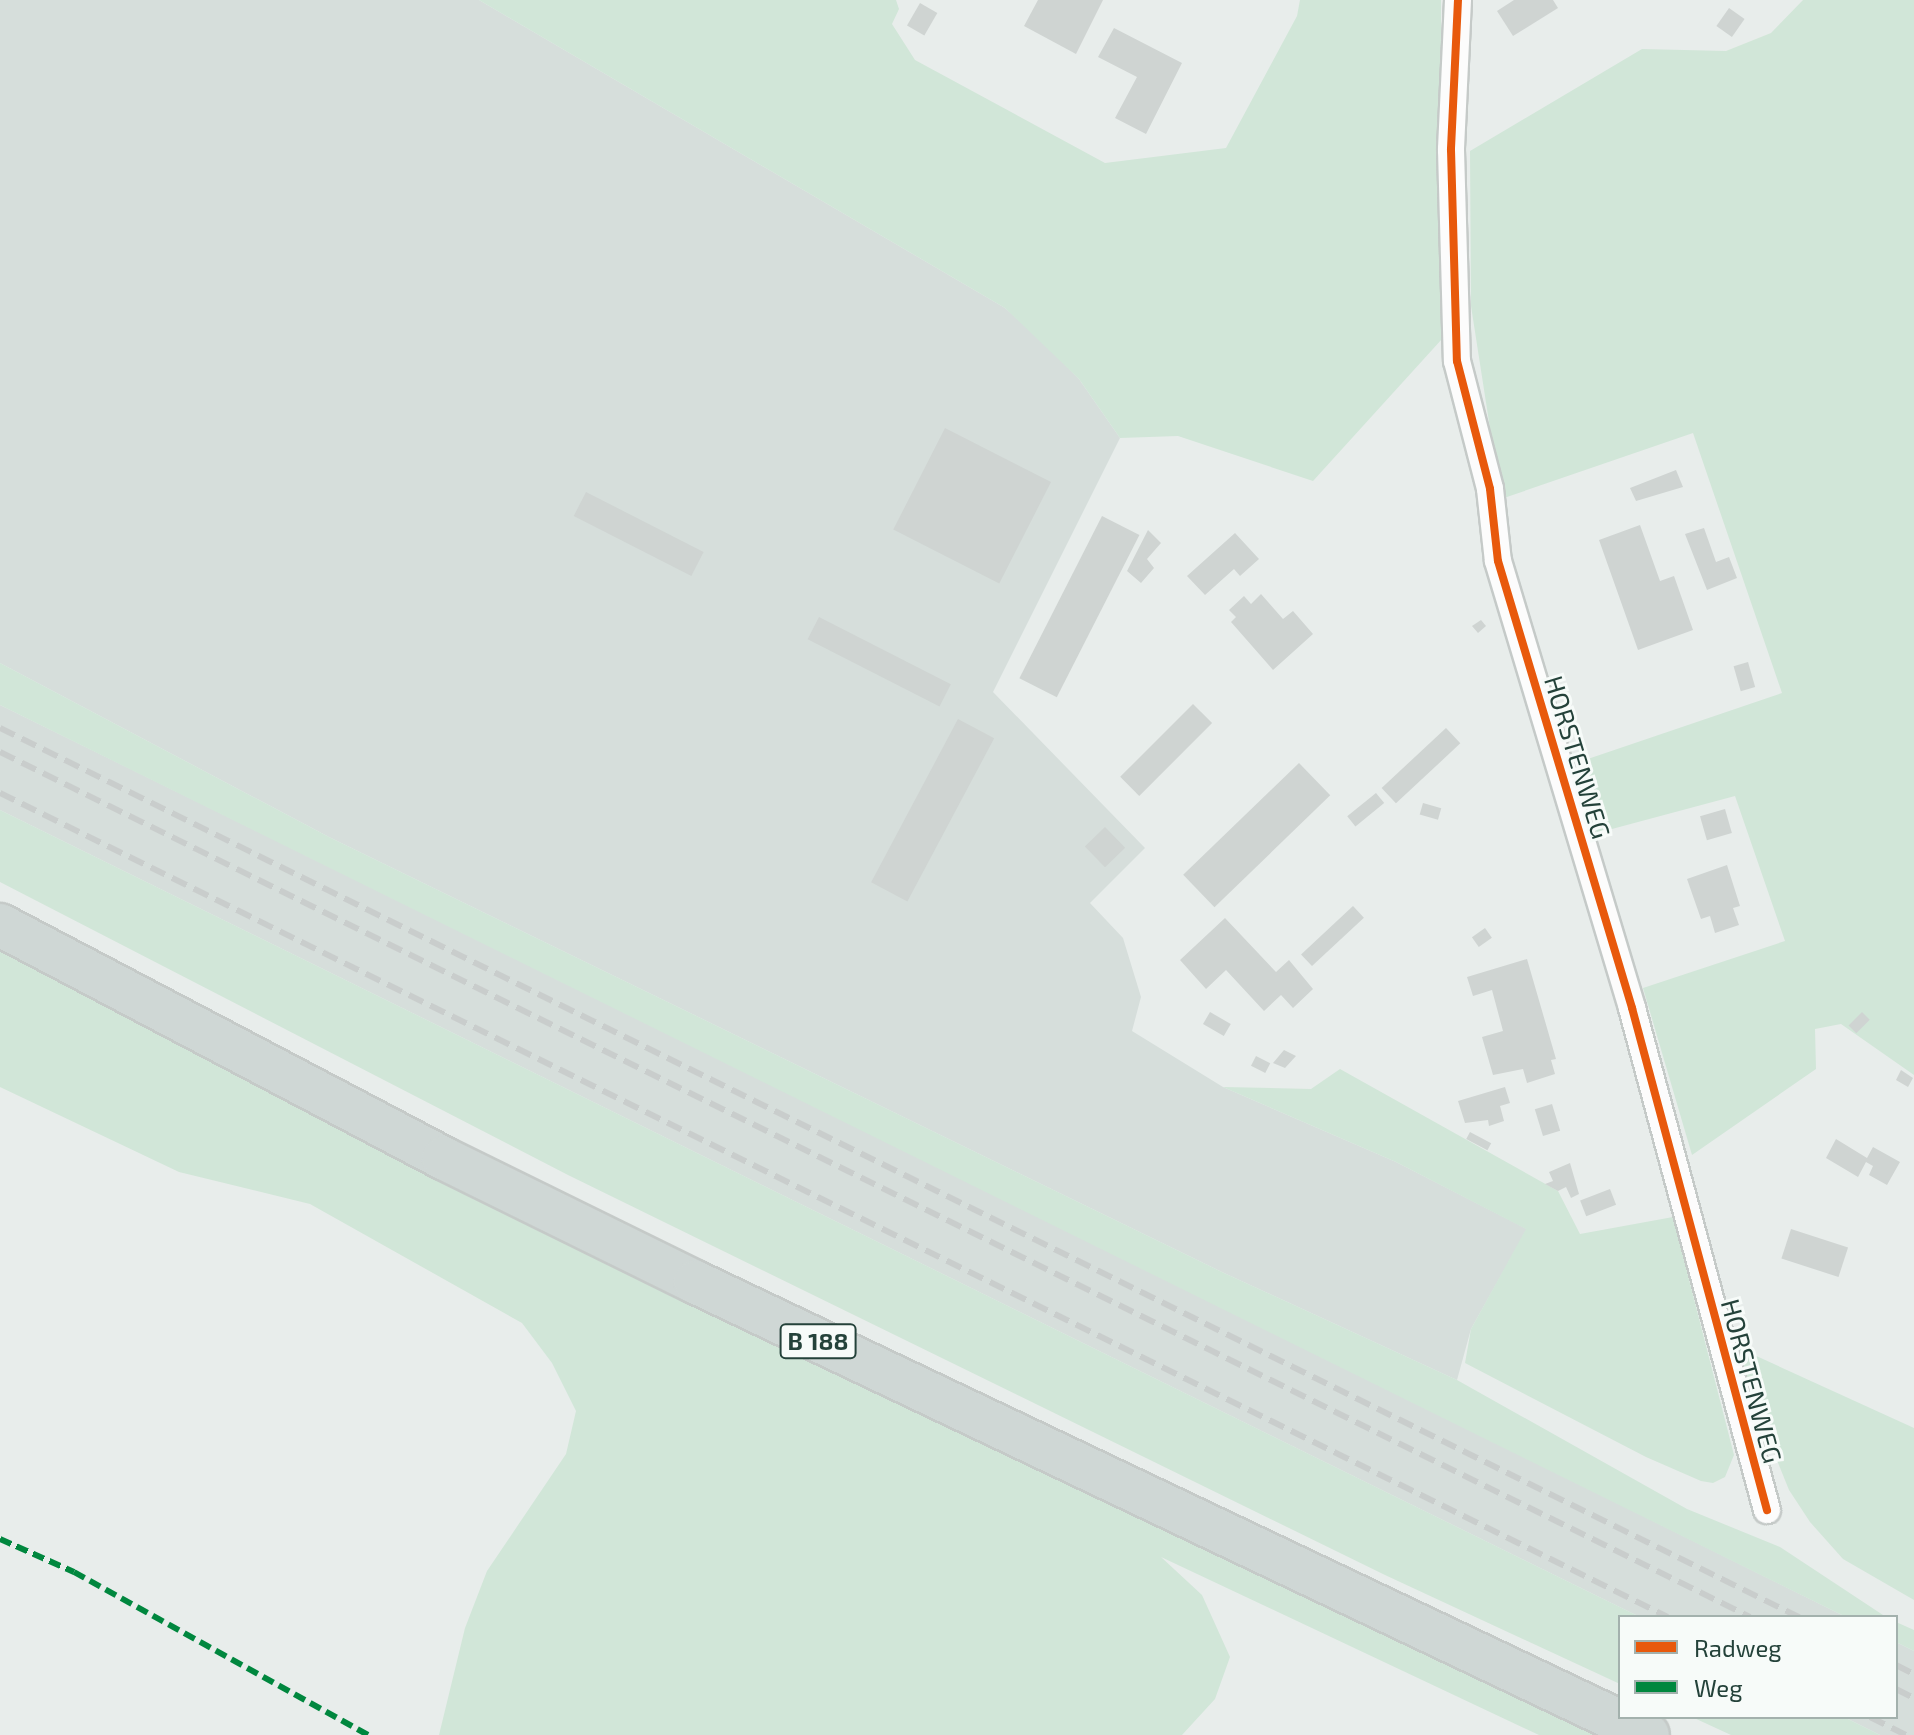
<!DOCTYPE html>
<style>
body{margin:0}
#map{position:relative;width:1914px;height:1735px;overflow:hidden;background:#e8edeb;font-family:"Exo 2",sans-serif}
div>[style]{position:absolute}
.built>*{inset:0;background:#d6dedb}
.green>*{inset:0;background:#d1e6d8}
.building>*{inset:0;background:#cfd4d2;transform-origin:0 0}
.roads{filter:drop-shadow(2px 0 #c5cac8) drop-shadow(-2px 0 #c5cac8) drop-shadow(0 2px #c5cac8) drop-shadow(0 -2px #c5cac8)}
.street>*{height:26px;margin:-13px;padding:0 13px;transform-origin:13px;border-radius:13px;background:#fcfcfc}
.primary>*{height:42px;margin:-21px;padding:0 21px;transform-origin:21px;border-radius:21px;background:#cfd7d5}
.rail>*{height:6px;margin-top:-3px;transform-origin:0;background:repeating-linear-gradient(90deg,#c9cdcc 0 16px,transparent 0 24px)}
.quiet>*{height:6px;margin-top:-3px;transform-origin:0;background:repeating-linear-gradient(90deg,#00873e 0 12px,transparent 0 18px)}
.cycleway>*{height:8px;margin:-4px;padding:0 4px;transform-origin:4px;border-radius:4px;background:#e8590c}
span{translate:-50% -50%;white-space:nowrap;text-align:center;line-height:1.15;-webkit-text-stroke:6px #f7fbf9;paint-order:stroke}
.shield-label span{padding:2px 6px;background:#f7fbf9;border:2px solid;border-radius:6px;-webkit-text-stroke-width:0}
.shield-label{font-size:24px;color:#24423a;font-weight:700}
.street-label{font-size:26px;color:#24423a}
.legend{position:absolute;left:1618px;top:1615px;width:280px;height:104px;box-sizing:border-box;background:#f7fbf9;border:2px solid #a3b1ad;margin:0;padding:10px 14px;list-style:none;font-size:24px;color:#24423a}
.legend li{display:flex;align-items:center;gap:16px;height:40px}
.legend b{width:40px;border:2px solid #a3b1ad}
</style>
<div id="map">
<div class="built">
<div style="clip-path:polygon(0 0,479px 0,1005px 308px,1044px 343px,1079px 379px,1120px 438px,993px 692px,1145px 848px,1090px 903px,1123px 938px,1141px 997px,1132px 1031px,1223px 1087px,1396px 1162px,1527px 1229px,1471px 1329px,1457px 1380px,1224px 1273px,329px 837px,0 663px)"></div>
<div style="clip-path:polygon(0 705px,953px 1173px,1846px 1617px,1640px 1617px,0 810px)"></div>
<div style="clip-path:polygon(1896px 1642px,1914px 1651px,1914px 1735px,1880px 1735px,1844px 1717px,1896px 1717px)"></div>
</div>
<div class="green">
<div style="clip-path:polygon(479px 0,896px 0,899px 9px,892px 24px,915px 60px,1105px 163px,1226px 148px,1297px 16px,1300px 0,1441px 0,1442px 339px,1313px 481px,1178px 436px,1120px 438px,1079px 379px,1005px 308px)"></div>
<div style="clip-path:polygon(1803px 0,1914px 0,1914px 1075px,1841px 1024px,1815px 1029px,1816px 1069px,1692px 1155px,1643px 988px,1785px 941px,1735px 796px,1597px 833px,1576px 763px,1782px 693px,1693px 433px,1501px 499px,1471px 306px,1470px 151px,1642px 49px,1726px 51px,1771px 33px)"></div>
<div style="clip-path:polygon(0 663px,329px 837px,1224px 1273px,1457px 1380px,1687px 1509px,1780px 1547px,1886px 1617px,1846px 1617px,0 705px)"></div>
<div style="clip-path:polygon(0 810px,1640px 1617px,1620px 1617px,1620px 1684px,1385px 1575px,568px 1175px,0 882px)"></div>
<div style="clip-path:polygon(0 944px,297px 1104px,689px 1304px,875px 1387px,1599px 1735px,1539px 1735px,1161px 1557px,1202px 1595px,1230px 1657px,1215px 1699px,1182px 1735px,439px 1735px,465px 1628px,487px 1571px,566px 1454px,576px 1411px,552px 1363px,522px 1323px,310px 1204px,179px 1172px,0 1087px)"></div>
<div style="clip-path:polygon(1340px 1069px,1558px 1191px,1580px 1234px,1673px 1217px,1734px 1455px,1725px 1477px,1713px 1483px,1701px 1481px,1646px 1457px,1465px 1363px,1471px 1329px,1526px 1229px,1396px 1162px,1223px 1087px,1311px 1089px)"></div>
<div style="clip-path:polygon(1730px 1344px,1914px 1428px,1914px 1600px,1843px 1559px,1810px 1522px,1789px 1490px)"></div>
<div style="clip-path:polygon(1896px 1622px,1914px 1630px,1914px 1651px,1896px 1642px)"></div>
<div style="clip-path:polygon(1692px 1717px,1844px 1717px,1880px 1735px,1731px 1735px)"></div>
</div>
<div class="building">
<div style="clip-path:polygon(1038px 0,1103px 0,1076px 54px,1024px 26px)"></div>
<div style="clip-path:polygon(1514px 0,1553px 0,1558px 8px,1513px 36px,1497px 11px)"></div>
<div style="left:920px;top:3px;width:20px;height:26px;rotate:30deg"></div>
<div style="left:1729px;top:8px;width:19px;height:22px;rotate:35deg"></div>
<div style="clip-path:polygon(1114px 28px,1182px 63px,1146px 134px,1115px 118px,1137px 77px,1098px 57px)"></div>
<div style="left:945px;top:428px;width:119px;height:114px;rotate:27deg"></div>
<div style="clip-path:polygon(1676px 470px,1683px 487px,1636px 501px,1630px 488px)"></div>
<div style="left:586px;top:492px;width:132px;height:27px;rotate:27deg"></div>
<div style="left:1102px;top:516px;width:42px;height:182px;rotate:27deg"></div>
<div style="clip-path:polygon(1640px 525px,1660px 581px,1674px 576px,1693px 630px,1638px 650px,1599px 540px)"></div>
<div style="clip-path:polygon(1704px 528px,1716px 562px,1729px 557px,1737px 578px,1707px 590px,1685px 534px)"></div>
<div style="clip-path:polygon(1148px 530px,1161px 543px,1147px 559px,1154px 568px,1141px 583px,1127px 571px)"></div>
<div style="clip-path:polygon(1235px 533px,1259px 559px,1240px 576px,1234px 569px,1205px 595px,1187px 576px)"></div>
<div style="clip-path:polygon(1261px 594px,1283px 619px,1293px 611px,1313px 634px,1273px 670px,1231px 622px,1236px 617px,1229px 610px,1244px 596px,1251px 604px)"></div>
<div style="left:819px;top:617px;width:148px;height:25px;rotate:27deg"></div>
<div style="clip-path:polygon(1481px 620px,1486px 626px,1478px 633px,1472px 626px)"></div>
<div style="left:1748px;top:662px;width:26px;height:15px;rotate:74deg"></div>
<div style="left:1193px;top:704px;width:27px;height:103px;rotate:45deg"></div>
<div style="left:958px;top:719px;width:41px;height:185px;rotate:28deg"></div>
<div style="left:1446px;top:728px;width:21px;height:88px;rotate:47deg"></div>
<div style="left:1299px;top:763px;width:45px;height:161px;rotate:46deg"></div>
<div style="left:1376px;top:793px;width:13px;height:37px;rotate:51deg"></div>
<div style="left:1423px;top:803px;width:19px;height:12px;rotate:16deg"></div>
<div style="left:1725px;top:809px;width:25px;height:26px;rotate:74deg"></div>
<div style="left:1105px;top:827px;width:29px;height:28px;rotate:46deg"></div>
<div style="clip-path:polygon(1727px 865px,1740px 906px,1733px 908px,1739px 925px,1715px 933px,1710px 916px,1701px 919px,1687px 879px)"></div>
<div style="left:1353px;top:906px;width:16px;height:71px;rotate:47deg"></div>
<div style="clip-path:polygon(1225px 918px,1276px 972px,1289px 960px,1313px 989px,1293px 1008px,1281px 995px,1264px 1011px,1226px 970px,1206px 989px,1180px 960px)"></div>
<div style="left:1485px;top:928px;width:12px;height:16px;rotate:55deg"></div>
<div style="clip-path:polygon(1527px 959px,1556px 1059px,1551px 1060px,1555px 1074px,1527px 1083px,1523px 1069px,1493px 1075px,1482px 1037px,1503px 1031px,1492px 990px,1473px 996px,1467px 977px)"></div>
<div style="left:1210px;top:1012px;width:24px;height:14px;rotate:30deg"></div>
<div style="left:1862px;top:1012px;width:11px;height:19px;rotate:45deg"></div>
<div style="clip-path:polygon(1284px 1050px,1296px 1056px,1285px 1068px,1273px 1063px)"></div>
<div style="left:1256px;top:1056px;width:16px;height:11px;rotate:27deg"></div>
<div style="clip-path:polygon(1901px 1070px,1913px 1078px,1908px 1087px,1896px 1080px)"></div>
<div style="clip-path:polygon(1505px 1087px,1510px 1103px,1500px 1106px,1504px 1121px,1489px 1126px,1488px 1120px,1465px 1123px,1458px 1101px)"></div>
<div style="left:1552px;top:1104px;width:28px;height:18px;rotate:73deg"></div>
<div style="left:1470px;top:1132px;width:24px;height:8px;rotate:28deg"></div>
<div style="clip-path:polygon(1836px 1139px,1867px 1158px,1873px 1147px,1900px 1162px,1887px 1185px,1869px 1175px,1873px 1166px,1866px 1162px,1858px 1177px,1826px 1158px)"></div>
<div style="clip-path:polygon(1570px 1163px,1579px 1194px,1571px 1198px,1566px 1187px,1558px 1191px,1545px 1184px,1553px 1181px,1549px 1172px)"></div>
<div style="left:1610px;top:1189px;width:17px;height:32px;rotate:69deg"></div>
<div style="left:1791px;top:1229px;width:60px;height:31px;rotate:18deg"></div>
</div>
<div class="roads">
<div class="street">
<div style="left:1458px;top:0;width:150px;rotate:92.7deg"></div>
<div style="left:1451px;top:150px;width:211px;rotate:88.4deg"></div>
<div style="left:1457px;top:361px;width:132px;rotate:75.5deg"></div>
<div style="left:1490px;top:489px;width:72px;rotate:83.7deg"></div>
<div style="left:1498px;top:561px;width:467px;rotate:73.3deg"></div>
<div style="left:1632px;top:1008px;width:520px;rotate:74.95deg"></div>
</div>
<div class="primary">
<div style="left:0;top:925px;width:501px;rotate:27.74deg"></div>
<div style="left:443px;top:1158px;width:281px;rotate:26.2deg"></div>
<div style="left:695px;top:1282px;width:1055px;rotate:25.42deg"></div>
</div>
</div>
<div class="rail">
<div style="left:0;top:728px;width:2007px;rotate:26.3deg"></div>
<div style="left:0;top:752px;width:1952px;rotate:26.3deg"></div>
<div style="left:0;top:793px;width:1860px;rotate:26.29deg"></div>
<div style="left:1896px;top:1665px;width:20px;rotate:27deg"></div>
<div style="left:1896px;top:1689px;width:20px;rotate:27deg"></div>
<div style="left:1870px;top:1717px;width:40px;rotate:26.6deg"></div>
</div>
<div class="quiet">
<div style="left:0;top:1539px;width:81px;rotate:24deg"></div>
<div style="left:74px;top:1572px;width:336px;rotate:29deg"></div>
</div>
<div class="cycleway">
<div style="left:1458px;top:0;width:150px;rotate:92.7deg"></div>
<div style="left:1451px;top:150px;width:211px;rotate:88.4deg"></div>
<div style="left:1457px;top:361px;width:132px;rotate:75.5deg"></div>
<div style="left:1490px;top:489px;width:72px;rotate:83.7deg"></div>
<div style="left:1498px;top:561px;width:467px;rotate:73.3deg"></div>
<div style="left:1632px;top:1008px;width:520px;rotate:74.95deg"></div>
</div>
<div class="shield-label">
<span style="left:818px;top:1341px">B 188</span>
</div>
<div class="street-label">
<span style="left:1578px;top:757px;rotate:73deg">HORSTENWEG</span>
<span style="left:1752px;top:1381px;rotate:75deg">HORSTENWEG</span>
</div>
<ul class="legend">
<li><b style="height:10px;background:#e8590c"></b>Radweg</li>
<li><b style="height:10px;background:#00873e"></b>Weg</li>
</ul>
</div>
